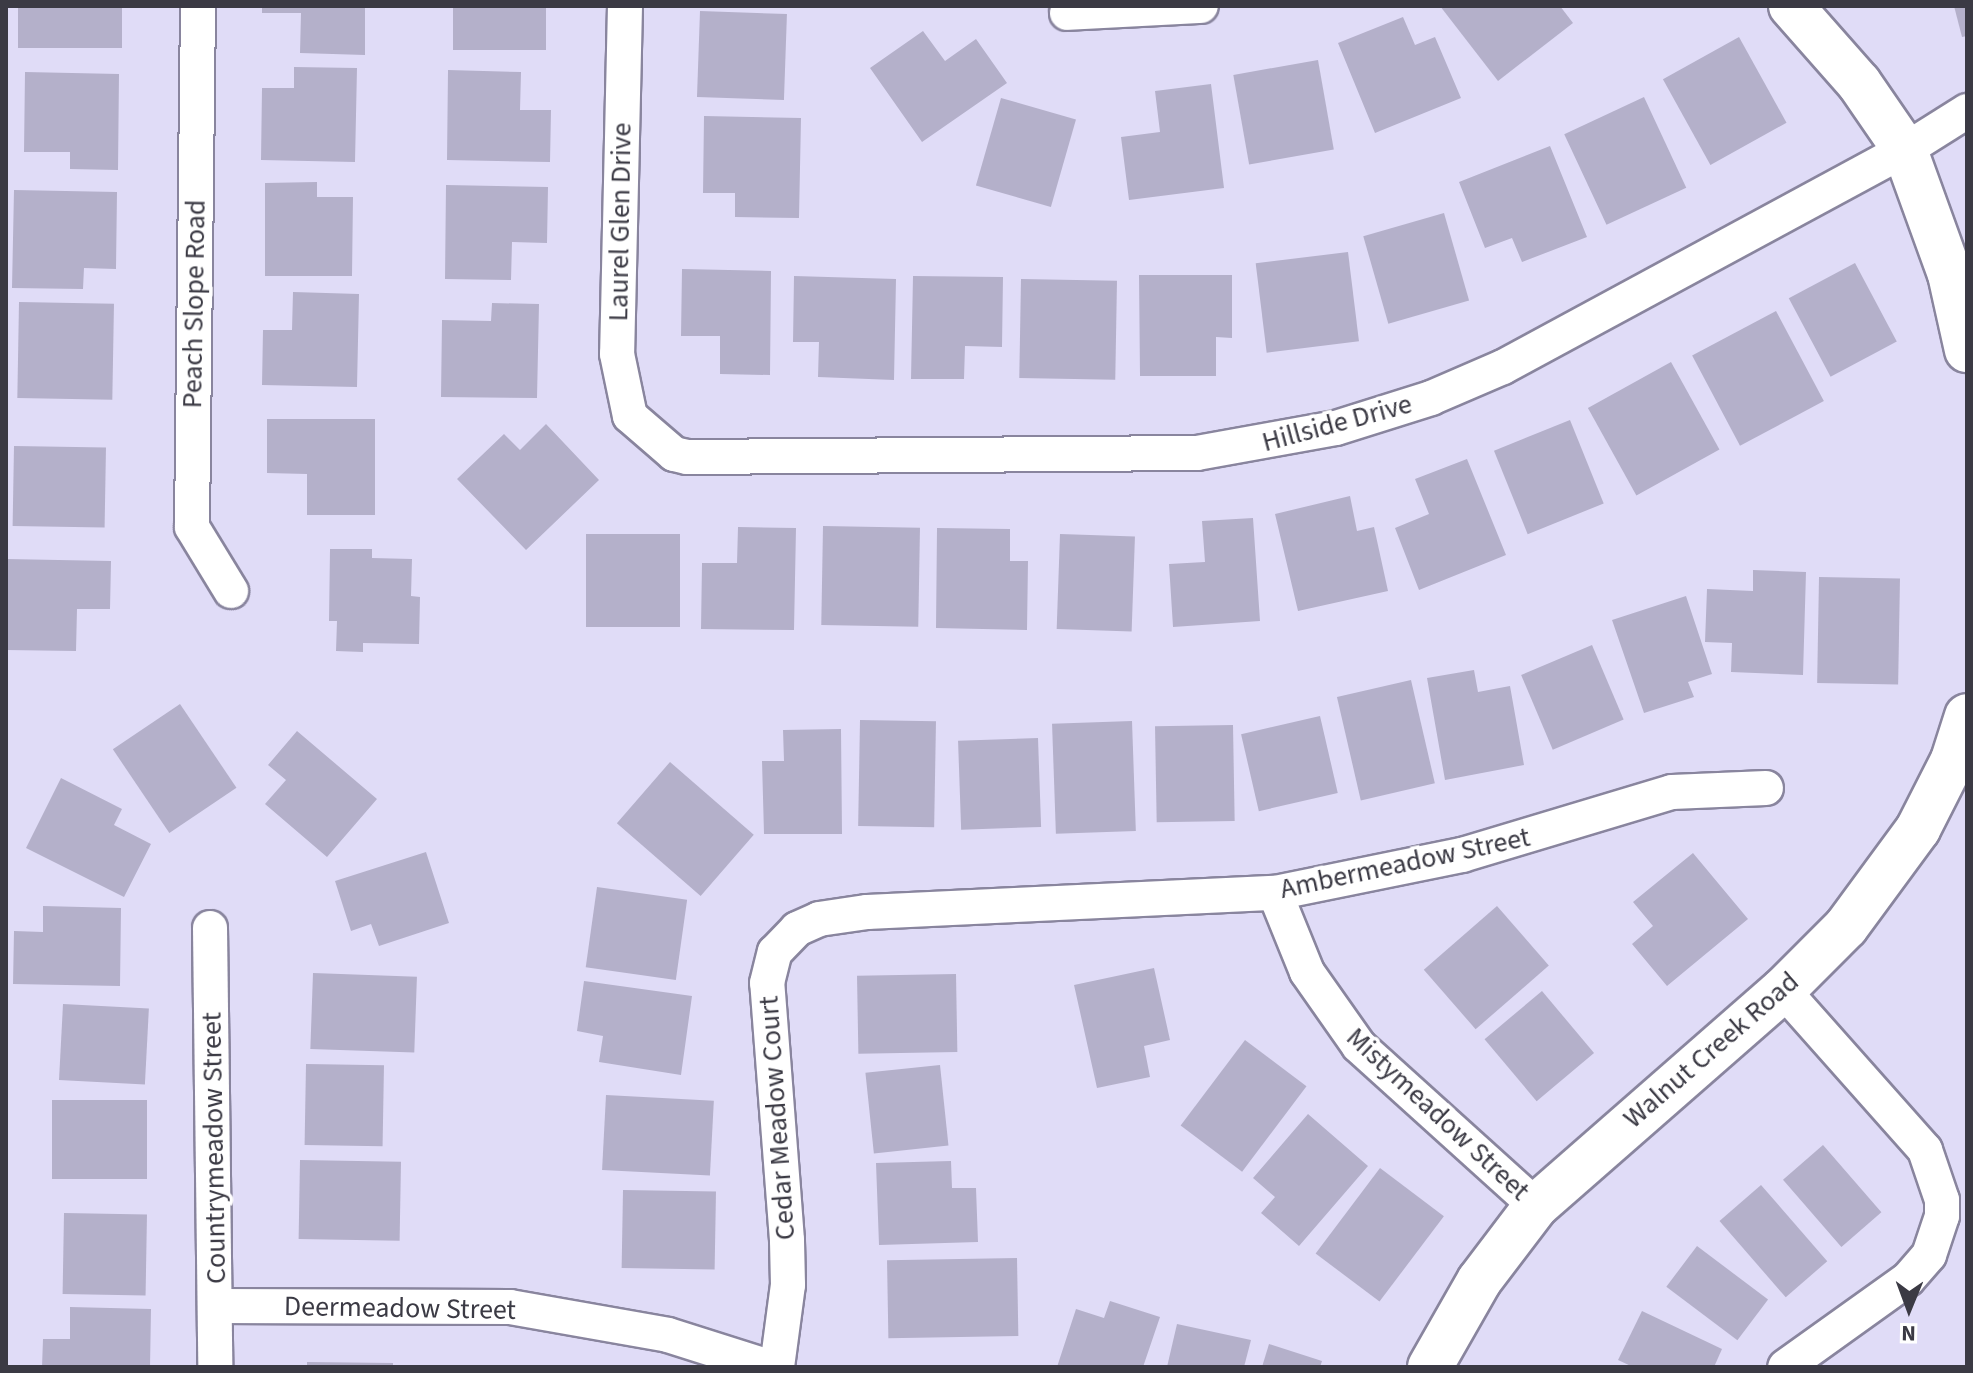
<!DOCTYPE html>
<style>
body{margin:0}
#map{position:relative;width:1973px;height:1373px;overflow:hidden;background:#e0dcf7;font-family:"Source Sans 3",sans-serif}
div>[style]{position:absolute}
.building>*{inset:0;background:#b4b0ca;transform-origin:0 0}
.roads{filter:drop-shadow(2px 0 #89859e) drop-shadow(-2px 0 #89859e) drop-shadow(0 2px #89859e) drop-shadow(0 -2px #89859e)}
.minor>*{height:34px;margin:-17px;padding:0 17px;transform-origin:17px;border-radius:17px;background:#fff}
.tertiary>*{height:44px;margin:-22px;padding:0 22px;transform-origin:22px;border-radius:22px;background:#fff}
span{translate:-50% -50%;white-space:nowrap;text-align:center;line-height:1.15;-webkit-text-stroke:7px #fff;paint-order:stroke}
.street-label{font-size:28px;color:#3b3a44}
.frame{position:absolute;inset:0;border:8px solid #3b3a44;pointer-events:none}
.north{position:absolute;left:1869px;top:1269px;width:80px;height:80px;-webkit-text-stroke:6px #fff;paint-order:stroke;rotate:181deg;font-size:22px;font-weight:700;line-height:32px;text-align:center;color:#3b3a44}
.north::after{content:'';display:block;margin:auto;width:28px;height:36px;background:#3b3a44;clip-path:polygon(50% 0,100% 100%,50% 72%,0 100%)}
</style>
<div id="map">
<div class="building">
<div style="left:18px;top:6px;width:104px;height:42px"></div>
<div style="clip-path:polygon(262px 6px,365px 6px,365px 55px,300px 53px,301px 13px,262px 13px)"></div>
<div style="left:453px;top:6px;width:93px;height:44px"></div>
<div style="clip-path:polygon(1440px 6px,1560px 6px,1573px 23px,1498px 81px)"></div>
<div style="clip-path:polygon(1954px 6px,1967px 6px,1967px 36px,1962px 37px)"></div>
<div style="left:700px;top:11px;width:87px;height:86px;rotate:2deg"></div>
<div style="clip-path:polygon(1403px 17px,1415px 45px,1435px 37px,1461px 98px,1375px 133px,1338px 43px)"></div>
<div style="clip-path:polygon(923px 31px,945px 61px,976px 39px,1007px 83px,922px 142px,870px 68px)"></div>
<div style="left:1739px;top:37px;width:98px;height:87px;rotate:61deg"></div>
<div style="left:1318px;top:60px;width:91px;height:86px;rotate:80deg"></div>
<div style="clip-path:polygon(294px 67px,357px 68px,355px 162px,261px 160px,262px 88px,294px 88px)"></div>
<div style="clip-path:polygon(448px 70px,521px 72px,520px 110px,551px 110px,550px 162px,447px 160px)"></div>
<div style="clip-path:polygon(25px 72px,119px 74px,118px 170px,70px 169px,70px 152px,24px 152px)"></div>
<div style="clip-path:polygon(1211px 84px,1224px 188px,1129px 200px,1121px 137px,1160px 132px,1155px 91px)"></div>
<div style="left:1644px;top:97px;width:100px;height:88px;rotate:65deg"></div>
<div style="left:1001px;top:98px;width:78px;height:91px;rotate:16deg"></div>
<div style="clip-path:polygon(704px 116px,801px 118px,799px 218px,735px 217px,735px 193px,703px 193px)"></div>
<div style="clip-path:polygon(1550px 146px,1587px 237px,1522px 262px,1512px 238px,1485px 248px,1459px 182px)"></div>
<div style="clip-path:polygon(317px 182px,317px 197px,353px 197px,352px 276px,265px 276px,265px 183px)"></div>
<div style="clip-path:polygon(446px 185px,548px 187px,547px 243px,512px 242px,511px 280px,445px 279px)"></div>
<div style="clip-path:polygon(14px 190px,117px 192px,116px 269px,84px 268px,83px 289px,12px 288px)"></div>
<div style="left:1444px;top:213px;width:91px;height:84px;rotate:74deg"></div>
<div style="left:1348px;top:252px;width:90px;height:93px;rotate:83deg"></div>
<div style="left:1855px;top:263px;width:89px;height:75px;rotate:62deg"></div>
<div style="clip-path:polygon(682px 269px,771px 271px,770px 375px,720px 374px,720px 336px,681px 336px)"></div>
<div style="clip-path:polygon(1139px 275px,1232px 275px,1232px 338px,1216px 337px,1216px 376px,1140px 376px)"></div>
<div style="clip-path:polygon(794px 276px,896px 279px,894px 380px,818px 377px,819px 342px,793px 342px)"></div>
<div style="clip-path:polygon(913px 276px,1003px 277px,1002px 347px,965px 346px,964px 379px,911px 379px)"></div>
<div style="left:1021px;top:279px;width:96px;height:99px;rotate:1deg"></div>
<div style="clip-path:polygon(293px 292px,359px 294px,357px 387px,262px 385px,263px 330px,292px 330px)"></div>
<div style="left:19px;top:302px;width:95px;height:96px;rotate:1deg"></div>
<div style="clip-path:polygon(492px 303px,539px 304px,537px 398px,441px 397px,442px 320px,491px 321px)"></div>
<div style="left:1776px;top:311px;width:102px;height:95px;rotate:62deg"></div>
<div style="left:1671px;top:362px;width:100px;height:95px;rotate:61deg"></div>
<div style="clip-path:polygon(267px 419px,375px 419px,375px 515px,307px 515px,307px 474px,267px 473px)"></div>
<div style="left:1570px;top:420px;width:90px;height:82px;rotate:68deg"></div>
<div style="clip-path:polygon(546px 424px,599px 480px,526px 550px,457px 479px,504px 434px,520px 450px)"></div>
<div style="left:14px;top:446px;width:92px;height:80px;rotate:1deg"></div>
<div style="clip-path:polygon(1467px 459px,1506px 555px,1419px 590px,1395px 528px,1429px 514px,1415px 479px)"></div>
<div style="clip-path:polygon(1350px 496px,1357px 531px,1374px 527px,1388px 591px,1298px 611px,1275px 514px)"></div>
<div style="clip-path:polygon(1253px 518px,1260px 621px,1173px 627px,1169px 564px,1205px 562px,1202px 521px)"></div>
<div style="left:823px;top:526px;width:97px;height:99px;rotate:1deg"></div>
<div style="clip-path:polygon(738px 527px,796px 528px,794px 630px,701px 629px,702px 563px,737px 563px)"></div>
<div style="clip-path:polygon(937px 528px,1010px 529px,1010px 561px,1028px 561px,1027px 630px,936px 628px)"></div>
<div style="left:586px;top:534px;width:94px;height:93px"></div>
<div style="left:1060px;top:534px;width:75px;height:95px;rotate:2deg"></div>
<div style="clip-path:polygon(330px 549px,372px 549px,372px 558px,412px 559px,411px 596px,420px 597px,419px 644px,363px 643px,363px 652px,336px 651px,337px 621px,329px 621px)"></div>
<div style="clip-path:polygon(6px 559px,111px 561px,110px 609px,77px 609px,76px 651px,6px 650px)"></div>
<div style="clip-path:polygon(1753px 570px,1806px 572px,1803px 675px,1731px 672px,1732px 643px,1705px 642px,1707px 589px,1753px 591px)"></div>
<div style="left:1819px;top:577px;width:81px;height:106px;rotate:1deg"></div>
<div style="clip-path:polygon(1686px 596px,1712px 674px,1688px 682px,1694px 697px,1644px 713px,1612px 620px)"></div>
<div style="left:1592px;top:645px;width:81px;height:77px;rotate:67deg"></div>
<div style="clip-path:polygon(1474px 670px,1478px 692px,1510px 686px,1524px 765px,1445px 780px,1427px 678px)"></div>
<div style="left:1411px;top:680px;width:106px;height:76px;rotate:77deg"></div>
<div style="left:180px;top:704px;width:101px;height:81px;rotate:56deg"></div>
<div style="left:1320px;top:716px;width:79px;height:81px;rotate:77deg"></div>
<div style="left:860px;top:720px;width:76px;height:106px;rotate:1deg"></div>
<div style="left:1132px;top:721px;width:110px;height:80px;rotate:88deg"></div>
<div style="left:1233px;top:725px;width:96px;height:78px;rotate:89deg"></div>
<div style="clip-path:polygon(841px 729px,842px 834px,764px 834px,762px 761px,784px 761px,783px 730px)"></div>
<div style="clip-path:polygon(297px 731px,377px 799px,327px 857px,265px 804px,286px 780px,268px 765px)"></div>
<div style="left:1038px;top:738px;width:89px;height:80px;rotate:88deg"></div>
<div style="left:670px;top:762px;width:111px;height:81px;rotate:41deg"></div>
<div style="clip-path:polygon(61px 778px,122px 809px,114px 825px,151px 844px,124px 897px,26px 848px)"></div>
<div style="clip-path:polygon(426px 852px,449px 923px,379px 946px,371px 924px,351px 931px,335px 881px)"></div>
<div style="clip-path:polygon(1693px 853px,1748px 919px,1667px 986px,1632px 944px,1653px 926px,1633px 902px)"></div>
<div style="left:597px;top:887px;width:91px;height:81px;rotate:8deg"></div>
<div style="clip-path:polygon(43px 906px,121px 908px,120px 986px,13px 984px,14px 931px,43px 932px)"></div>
<div style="left:1497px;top:906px;width:79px;height:97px;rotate:49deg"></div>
<div style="clip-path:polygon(1154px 968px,1170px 1040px,1144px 1046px,1150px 1077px,1097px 1088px,1074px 985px)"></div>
<div style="left:313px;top:973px;width:104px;height:76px;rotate:2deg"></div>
<div style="left:956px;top:974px;width:78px;height:99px;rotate:89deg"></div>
<div style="clip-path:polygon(584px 981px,692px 996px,681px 1075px,599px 1062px,603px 1036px,577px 1031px)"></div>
<div style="left:1542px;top:991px;width:81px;height:75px;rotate:50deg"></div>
<div style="left:63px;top:1004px;width:86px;height:76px;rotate:3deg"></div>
<div style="left:1245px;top:1040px;width:77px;height:107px;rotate:37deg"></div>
<div style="left:306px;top:1064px;width:78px;height:81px;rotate:1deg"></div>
<div style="left:940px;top:1065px;width:81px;height:75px;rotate:84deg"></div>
<div style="left:606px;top:1095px;width:108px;height:75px;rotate:3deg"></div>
<div style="left:52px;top:1100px;width:95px;height:79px"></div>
<div style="clip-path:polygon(1308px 1114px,1368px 1166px,1299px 1246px,1261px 1213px,1275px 1197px,1253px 1178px)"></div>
<div style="left:1823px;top:1145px;width:89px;height:53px;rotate:49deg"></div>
<div style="left:300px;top:1160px;width:101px;height:79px;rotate:1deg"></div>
<div style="clip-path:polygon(951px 1161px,952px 1188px,976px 1188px,978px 1242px,879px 1245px,876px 1163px)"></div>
<div style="left:1380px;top:1168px;width:80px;height:107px;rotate:37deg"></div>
<div style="left:1761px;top:1185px;width:101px;height:55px;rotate:49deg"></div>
<div style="left:623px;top:1190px;width:93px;height:78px;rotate:1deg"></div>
<div style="left:64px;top:1213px;width:83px;height:81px;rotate:1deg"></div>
<div style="left:1697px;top:1246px;width:89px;height:51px;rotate:37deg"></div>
<div style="left:1017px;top:1258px;width:78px;height:130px;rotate:89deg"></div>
<div style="clip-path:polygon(1110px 1301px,1160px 1317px,1143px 1367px,1057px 1367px,1076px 1309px,1104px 1318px)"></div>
<div style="clip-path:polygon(70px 1307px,151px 1309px,150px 1367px,42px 1367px,43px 1339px,70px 1339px)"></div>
<div style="clip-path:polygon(1642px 1311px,1722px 1349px,1714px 1367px,1633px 1367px,1618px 1360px)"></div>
<div style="clip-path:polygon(1177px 1324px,1251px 1340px,1244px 1367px,1167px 1367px)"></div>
<div style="clip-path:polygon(1269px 1344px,1322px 1361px,1320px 1367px,1262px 1367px)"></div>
<div style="clip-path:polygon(307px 1362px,393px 1363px,393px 1367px,307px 1367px)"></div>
</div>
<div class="roads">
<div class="minor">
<div style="left:198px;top:6px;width:521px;rotate:90.66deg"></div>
<div style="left:192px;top:527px;width:75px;rotate:58.6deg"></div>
<div style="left:625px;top:6px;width:348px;rotate:91.3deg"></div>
<div style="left:617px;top:354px;width:63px;rotate:78.2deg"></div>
<div style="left:630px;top:416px;width:58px;rotate:40.8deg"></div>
<div style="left:674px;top:454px;width:13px;rotate:13deg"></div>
<div style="left:687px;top:457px;width:510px;rotate:-0.45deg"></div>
<div style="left:1197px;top:453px;width:141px;rotate:-10.2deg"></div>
<div style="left:1336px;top:428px;width:100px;rotate:-17.5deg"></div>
<div style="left:1431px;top:398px;width:78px;rotate:-23.3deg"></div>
<div style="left:1503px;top:367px;width:457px;rotate:-28.4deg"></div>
<div style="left:1905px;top:150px;width:73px;rotate:-32.2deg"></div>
<div style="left:1067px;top:13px;width:134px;rotate:-3deg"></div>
<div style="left:1275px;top:893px;width:85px;rotate:67.9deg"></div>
<div style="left:1307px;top:972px;width:90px;rotate:54.9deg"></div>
<div style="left:1359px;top:1046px;width:239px;rotate:42.1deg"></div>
<div style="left:210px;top:928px;width:439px;rotate:89.3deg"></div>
<div style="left:1783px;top:990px;width:214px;rotate:48.4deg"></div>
<div style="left:1925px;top:1150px;width:53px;rotate:71.2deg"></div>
<div style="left:1942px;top:1200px;width:16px;rotate:90deg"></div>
<div style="left:1942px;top:1216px;width:41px;rotate:108.4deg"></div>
<div style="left:1929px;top:1255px;width:32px;rotate:131deg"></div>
<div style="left:1908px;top:1279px;width:151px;rotate:144.4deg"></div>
<div style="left:216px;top:1306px;width:294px;rotate:0.2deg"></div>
<div style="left:510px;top:1307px;width:160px;rotate:10deg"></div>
<div style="left:668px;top:1335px;width:106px;rotate:17.6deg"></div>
<div style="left:777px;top:1367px;width:83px;rotate:-82.4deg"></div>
<div style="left:788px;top:1285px;width:45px;rotate:-91.3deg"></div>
<div style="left:787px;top:1240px;width:258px;rotate:-94.4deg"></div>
<div style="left:767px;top:983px;width:32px;rotate:-76deg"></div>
<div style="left:775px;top:952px;width:32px;rotate:-46deg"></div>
<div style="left:797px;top:929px;width:24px;rotate:-24deg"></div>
<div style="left:819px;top:919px;width:49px;rotate:-8.3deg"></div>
<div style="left:867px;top:912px;width:408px;rotate:-2.7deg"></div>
<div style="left:1275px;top:893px;width:191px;rotate:-11.5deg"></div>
<div style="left:1462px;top:855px;width:219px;rotate:-16.7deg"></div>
<div style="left:1672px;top:792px;width:94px;rotate:-2.4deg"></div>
</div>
<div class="tertiary">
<div style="left:1791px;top:6px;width:103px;rotate:48.6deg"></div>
<div style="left:1859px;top:83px;width:81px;rotate:55.5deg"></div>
<div style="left:1905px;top:150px;width:132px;rotate:70.1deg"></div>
<div style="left:1950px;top:274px;width:78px;rotate:77.4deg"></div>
<div style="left:1430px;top:1367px;width:99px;rotate:-60.3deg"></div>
<div style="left:1479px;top:1281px;width:94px;rotate:-52.8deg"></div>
<div style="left:1536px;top:1206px;width:328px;rotate:-41.2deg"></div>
<div style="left:1783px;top:990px;width:89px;rotate:-45deg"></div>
<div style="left:1846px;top:927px;width:122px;rotate:-53.7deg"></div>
<div style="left:1918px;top:829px;width:77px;rotate:-63.1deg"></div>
<div style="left:1953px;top:760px;width:46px;rotate:-72.3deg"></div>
</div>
</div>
<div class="street-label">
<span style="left:620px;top:222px;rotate:-89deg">Laurel Glen Drive</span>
<span style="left:194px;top:304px;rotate:-89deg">Peach Slope Road</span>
<span style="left:1337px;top:423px;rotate:-15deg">Hillside Drive</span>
<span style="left:1405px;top:863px;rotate:-12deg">Ambermeadow Street</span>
<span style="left:1711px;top:1050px;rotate:-41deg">Walnut Creek Road</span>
<span style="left:1438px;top:1114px;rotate:43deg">Mistymeadow Street</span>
<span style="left:777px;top:1118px;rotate:-94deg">Cedar Meadow Court</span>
<span style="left:214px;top:1148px;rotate:-91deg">Countrymeadow Street</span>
<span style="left:400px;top:1308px;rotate:1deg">Deermeadow Street</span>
</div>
<div class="frame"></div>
<div class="north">N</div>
</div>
